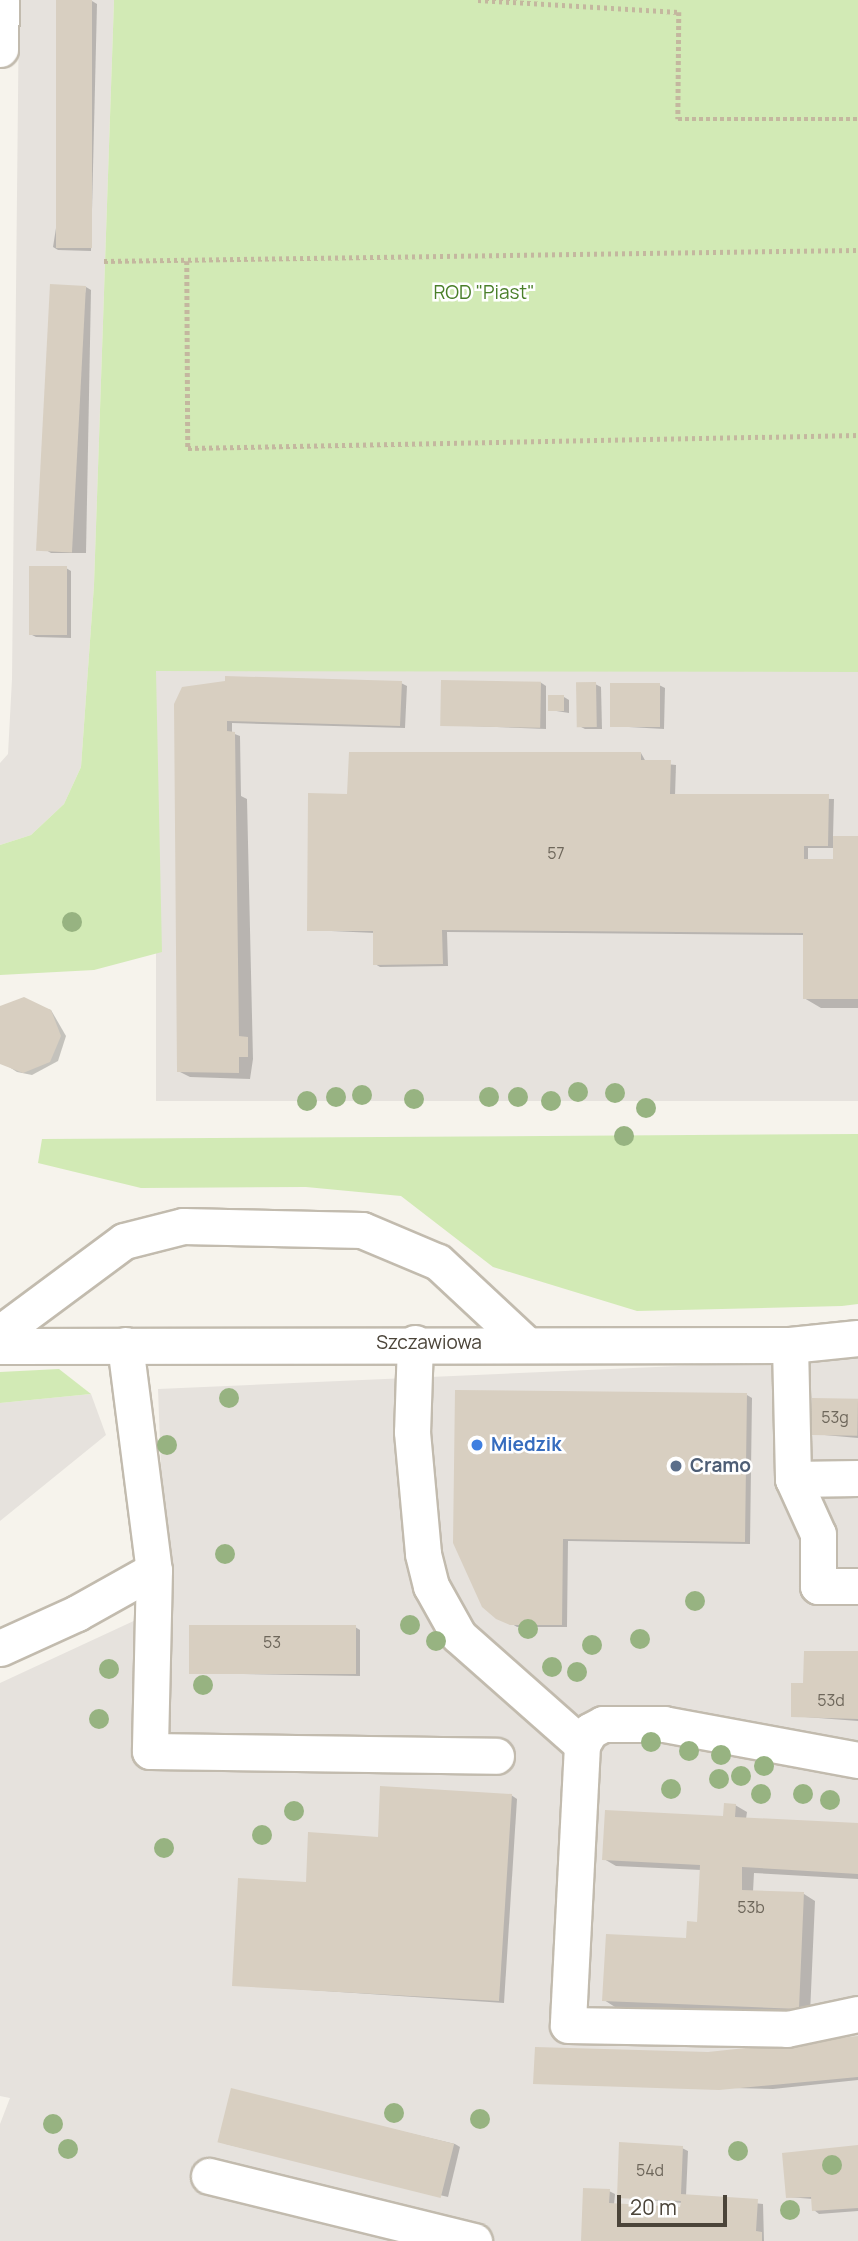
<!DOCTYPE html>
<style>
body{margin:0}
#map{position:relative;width:858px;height:2241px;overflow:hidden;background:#f6f3ec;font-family:Manrope,sans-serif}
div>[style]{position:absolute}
.industrial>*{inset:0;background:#e6e2dd;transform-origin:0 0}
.green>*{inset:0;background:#d2eab5}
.shadow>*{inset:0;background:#0003}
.building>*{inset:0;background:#d8cfc1;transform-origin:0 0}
.path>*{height:4.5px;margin-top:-2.25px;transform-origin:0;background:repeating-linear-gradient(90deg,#c4b79f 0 3.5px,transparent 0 7px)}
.roads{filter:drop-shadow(2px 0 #c2bbae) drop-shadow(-2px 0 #c2bbae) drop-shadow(0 2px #c2bbae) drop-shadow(0 -2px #c2bbae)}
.minor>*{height:35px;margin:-17.5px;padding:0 17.5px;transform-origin:17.5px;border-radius:17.5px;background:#fff}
.trees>*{width:20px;height:20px;margin:-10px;border-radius:50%;background:#97b381}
.dots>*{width:19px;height:19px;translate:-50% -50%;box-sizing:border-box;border:4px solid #fff;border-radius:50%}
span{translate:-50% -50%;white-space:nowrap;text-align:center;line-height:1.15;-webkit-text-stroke:5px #fff;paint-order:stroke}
.number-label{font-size:16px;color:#6e675b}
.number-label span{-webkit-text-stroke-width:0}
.park-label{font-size:19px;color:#4a7f2a}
.street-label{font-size:19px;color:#4b4439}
.shop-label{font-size:19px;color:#366cbe;font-weight:700}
.left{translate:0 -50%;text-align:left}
.service-label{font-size:19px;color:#4e5e75;font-weight:700}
.scale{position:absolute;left:617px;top:2195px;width:110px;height:32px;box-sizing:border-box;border:4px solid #4b4439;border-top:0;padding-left:9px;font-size:21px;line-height:24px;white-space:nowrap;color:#4b4439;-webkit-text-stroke:5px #fff;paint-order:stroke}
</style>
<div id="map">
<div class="industrial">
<div style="clip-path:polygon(19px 0,114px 0,94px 585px,81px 767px,64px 804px,31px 835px,0 845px,0 763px,8px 754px,12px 679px)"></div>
<div style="left:156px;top:671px;width:702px;height:430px"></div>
<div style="clip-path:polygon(858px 1358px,858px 2241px,0 2241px,0 2124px,10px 2098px,0 2096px,0 1683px,166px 1606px,158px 1389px)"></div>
<div style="clip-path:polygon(91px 1394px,106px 1435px,0 1521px,0 1403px)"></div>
</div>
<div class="green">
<div style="clip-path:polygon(114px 0,858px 0,858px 672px,156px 671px,162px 952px,94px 970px,0 975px,0 845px,31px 835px,64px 804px,81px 767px,94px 585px)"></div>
<div style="clip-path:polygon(858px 1134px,858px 1304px,842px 1306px,637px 1311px,493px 1267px,401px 1196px,306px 1187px,141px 1188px,38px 1163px,42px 1139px)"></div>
<div style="clip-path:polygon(59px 1369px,91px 1394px,0 1403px,0 1372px)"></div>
</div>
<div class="shadow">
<div style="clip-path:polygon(92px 1px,97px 4px,91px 251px,58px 250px,53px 247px)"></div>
<div style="clip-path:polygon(86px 287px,91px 290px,86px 553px,51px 553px,46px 550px)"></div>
<div style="clip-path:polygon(66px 568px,71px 571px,71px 638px,36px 637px,30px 634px)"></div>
<div style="clip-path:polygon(540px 682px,546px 686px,546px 729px,443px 725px)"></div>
<div style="clip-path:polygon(401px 683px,407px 686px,405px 728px,232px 723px,232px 733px,240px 736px,241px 796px,247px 799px,253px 1059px,250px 1079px,190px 1077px,178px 1071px,176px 704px)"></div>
<div style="clip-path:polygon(595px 684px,601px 687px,602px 729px,585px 729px,579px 726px)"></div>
<div style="clip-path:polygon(659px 685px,665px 688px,664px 729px,611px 726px)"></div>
<div style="clip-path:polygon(564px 697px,569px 700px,569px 713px,550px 710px)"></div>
<div style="clip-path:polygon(evenodd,641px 753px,646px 762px,676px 765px,675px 796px,834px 799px,833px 837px,858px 837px,858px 1008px,821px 1008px,804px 998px,805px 935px,447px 932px,448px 966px,380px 967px,375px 964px,375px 933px,309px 930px,349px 795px,641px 753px,808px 848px,835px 848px,834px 861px,808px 861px,808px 848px)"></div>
<div style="clip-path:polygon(18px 1000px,51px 1010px,66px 1036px,58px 1061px,32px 1075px,17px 1072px,0 1061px,0 1008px)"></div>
<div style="clip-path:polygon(747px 1395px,752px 1398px,750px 1544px,568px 1541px,567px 1627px,517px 1627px,483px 1606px,455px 1542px)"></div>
<div style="clip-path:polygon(858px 1401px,858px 1438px,813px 1434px)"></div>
<div style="clip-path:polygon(355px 1627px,360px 1630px,360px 1676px,190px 1673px)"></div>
<div style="clip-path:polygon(858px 1653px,858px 1721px,792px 1716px)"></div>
<div style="clip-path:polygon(511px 1795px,517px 1799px,504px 2003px,234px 1985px,308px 1883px,379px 1839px)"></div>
<div style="clip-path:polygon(735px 1805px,747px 1812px,746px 1819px,858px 1825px,858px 1879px,754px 1873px,753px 1892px,804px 1894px,815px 1901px,810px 2014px,615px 2007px,604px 2000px,688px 1939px,698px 1924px,701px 1870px,616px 1866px,604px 1859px,724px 1818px)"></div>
<div style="clip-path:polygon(858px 2038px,858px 2080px,773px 2089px,535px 2083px,708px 2054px)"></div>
<div style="clip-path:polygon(232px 2091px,455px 2144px,460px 2147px,448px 2197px,226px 2144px)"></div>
<div style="clip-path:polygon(682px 2148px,688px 2151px,686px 2196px,763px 2204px,764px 2241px,582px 2241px,609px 2191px,615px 2194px,614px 2205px,682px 2209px,682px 2203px,618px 2197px)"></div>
<div style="clip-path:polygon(858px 2148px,858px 2211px,819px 2214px,814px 2210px,813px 2199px,788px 2197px)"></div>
</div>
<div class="building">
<div style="left:56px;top:0;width:36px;height:248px"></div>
<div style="left:50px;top:284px;width:36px;height:267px;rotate:3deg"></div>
<div style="left:29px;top:566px;width:38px;height:69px"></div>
<div style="clip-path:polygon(225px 676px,402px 681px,400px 726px,227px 721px,227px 731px,235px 732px,239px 1036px,248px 1037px,248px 1057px,239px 1057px,239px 1073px,177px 1072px,174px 704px,182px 687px,225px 681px)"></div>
<div style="left:441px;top:680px;width:100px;height:46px;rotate:1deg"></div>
<div style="left:596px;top:682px;width:45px;height:20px;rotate:89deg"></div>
<div style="left:610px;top:683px;width:50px;height:44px"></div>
<div style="left:548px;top:695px;width:16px;height:16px"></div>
<div style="clip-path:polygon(349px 752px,641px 752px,641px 760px,671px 760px,670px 794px,829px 794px,828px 846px,804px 846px,804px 859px,833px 859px,833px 836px,858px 836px,858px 999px,803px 999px,803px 933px,442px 930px,443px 964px,373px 965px,373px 931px,307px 931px,308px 793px,347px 794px)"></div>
<div style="clip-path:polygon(24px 997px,51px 1010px,61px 1036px,50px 1062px,23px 1073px,0 1064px,0 1006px)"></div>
<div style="clip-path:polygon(455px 1390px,747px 1393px,745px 1542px,563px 1539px,562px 1625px,510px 1625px,496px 1619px,482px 1607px,453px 1543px)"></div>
<div style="left:812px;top:1398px;width:46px;height:37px;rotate:1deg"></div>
<div style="left:189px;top:1625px;width:167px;height:49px"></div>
<div style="clip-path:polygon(804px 1651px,858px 1651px,858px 1719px,791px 1717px,791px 1683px,803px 1683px)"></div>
<div style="clip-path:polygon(380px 1786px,512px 1794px,499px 2001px,232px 1986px,238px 1878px,306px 1882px,308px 1832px,378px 1837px)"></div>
<div style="clip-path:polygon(724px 1803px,736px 1804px,735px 1817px,858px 1823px,858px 1874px,742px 1867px,742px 1890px,804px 1892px,799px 2009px,602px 2001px,606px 1934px,686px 1938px,687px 1921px,697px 1922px,700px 1865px,602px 1860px,605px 1810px,723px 1816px)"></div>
<div style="clip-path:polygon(858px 2036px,858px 2077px,719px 2090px,533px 2084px,535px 2047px,708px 2052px)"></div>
<div style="left:231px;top:2088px;width:230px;height:56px;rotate:14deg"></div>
<div style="clip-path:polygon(619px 2142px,683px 2146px,681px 2194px,758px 2199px,756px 2231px,762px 2232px,762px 2241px,581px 2241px,583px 2188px,610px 2189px,609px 2203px,680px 2207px,681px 2201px,617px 2198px)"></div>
<div style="clip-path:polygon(858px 2145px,858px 2208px,812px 2211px,811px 2197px,786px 2198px,782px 2153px)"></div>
</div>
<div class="path">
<div style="left:478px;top:0;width:201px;rotate:3.4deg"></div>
<div style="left:679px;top:12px;width:107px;rotate:90.5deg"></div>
<div style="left:678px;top:119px;width:180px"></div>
<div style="left:104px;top:261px;width:754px;rotate:-0.84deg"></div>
<div style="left:187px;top:261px;width:187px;rotate:89.7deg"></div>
<div style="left:188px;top:448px;width:670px;rotate:-1.11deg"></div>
</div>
<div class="roads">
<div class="minor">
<div style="left:0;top:49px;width:49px;rotate:-88.8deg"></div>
<div style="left:0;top:1333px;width:154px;rotate:-36.6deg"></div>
<div style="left:124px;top:1241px;width:61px;rotate:-14.3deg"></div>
<div style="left:183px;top:1226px;width:179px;rotate:1.3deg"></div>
<div style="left:362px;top:1230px;width:82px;rotate:22.8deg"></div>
<div style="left:438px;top:1262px;width:120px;rotate:43deg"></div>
<div style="left:415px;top:1343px;width:89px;rotate:91.9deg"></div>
<div style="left:412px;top:1432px;width:122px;rotate:84.8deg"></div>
<div style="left:423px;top:1554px;width:33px;rotate:76deg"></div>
<div style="left:431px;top:1586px;width:57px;rotate:60.8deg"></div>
<div style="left:459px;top:1636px;width:164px;rotate:41.5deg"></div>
<div style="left:125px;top:1345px;width:227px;rotate:82.7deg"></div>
<div style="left:154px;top:1570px;width:181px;rotate:91.3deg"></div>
<div style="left:150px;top:1751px;width:346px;rotate:0.8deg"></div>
<div style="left:790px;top:1345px;width:134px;rotate:88.7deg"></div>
<div style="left:793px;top:1479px;width:60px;rotate:65.6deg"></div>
<div style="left:818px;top:1534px;width:52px;rotate:90deg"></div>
<div style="left:818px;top:1586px;width:40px"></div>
<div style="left:0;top:1346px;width:790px;rotate:-0.07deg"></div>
<div style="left:790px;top:1345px;width:68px;rotate:-5.9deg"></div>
<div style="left:793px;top:1479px;width:65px;rotate:-0.9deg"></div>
<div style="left:0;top:1648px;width:85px;rotate:-24.4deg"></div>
<div style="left:77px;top:1613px;width:88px;rotate:-29.2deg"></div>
<div style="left:858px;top:1760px;width:197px;rotate:-169.5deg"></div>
<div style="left:664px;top:1724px;width:61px;rotate:180deg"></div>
<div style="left:603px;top:1724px;width:15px;rotate:152deg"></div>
<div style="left:590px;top:1731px;width:16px;rotate:120deg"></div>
<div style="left:582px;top:1745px;width:280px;rotate:92.9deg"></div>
<div style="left:568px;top:2025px;width:219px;rotate:1deg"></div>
<div style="left:787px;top:2029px;width:73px;rotate:-11.9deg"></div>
<div style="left:209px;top:2176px;width:273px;rotate:13.8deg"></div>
</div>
</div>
<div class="trees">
<div style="left:72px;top:922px"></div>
<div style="left:578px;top:1092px"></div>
<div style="left:615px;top:1093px"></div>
<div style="left:362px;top:1095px"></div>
<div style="left:336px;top:1097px"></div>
<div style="left:489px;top:1097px"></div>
<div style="left:518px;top:1097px"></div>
<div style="left:414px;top:1099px"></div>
<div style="left:307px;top:1101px"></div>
<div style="left:551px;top:1101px"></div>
<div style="left:646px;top:1108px"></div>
<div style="left:624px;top:1136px"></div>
<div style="left:229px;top:1398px"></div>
<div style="left:167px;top:1445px"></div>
<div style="left:225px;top:1554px"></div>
<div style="left:695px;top:1601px"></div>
<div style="left:410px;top:1625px"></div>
<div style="left:528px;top:1629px"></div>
<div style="left:640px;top:1639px"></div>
<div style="left:436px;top:1641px"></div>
<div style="left:592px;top:1645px"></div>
<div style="left:552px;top:1667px"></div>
<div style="left:109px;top:1669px"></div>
<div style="left:577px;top:1672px"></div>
<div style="left:203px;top:1685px"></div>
<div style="left:99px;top:1719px"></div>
<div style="left:651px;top:1742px"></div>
<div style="left:689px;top:1751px"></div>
<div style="left:721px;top:1755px"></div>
<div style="left:764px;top:1766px"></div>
<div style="left:741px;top:1776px"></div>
<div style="left:719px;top:1779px"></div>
<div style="left:671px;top:1789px"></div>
<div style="left:761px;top:1794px"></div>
<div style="left:803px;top:1794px"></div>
<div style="left:830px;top:1800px"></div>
<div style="left:294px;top:1811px"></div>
<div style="left:262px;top:1835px"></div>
<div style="left:164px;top:1848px"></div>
<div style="left:394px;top:2113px"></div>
<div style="left:480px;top:2119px"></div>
<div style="left:53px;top:2124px"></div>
<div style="left:68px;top:2149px"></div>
<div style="left:738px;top:2151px"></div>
<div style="left:832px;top:2165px"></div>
<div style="left:790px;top:2210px"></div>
</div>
<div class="dots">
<div style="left:477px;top:1445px;background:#3f7fe0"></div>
<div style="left:676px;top:1466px;background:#5c6f8a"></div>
</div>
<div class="number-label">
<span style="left:556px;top:853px">57</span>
<span style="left:835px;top:1417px">53g</span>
<span style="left:272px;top:1642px">53</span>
<span style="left:831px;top:1700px">53d</span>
<span style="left:751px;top:1907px">53b</span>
<span style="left:650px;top:2170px">54d</span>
</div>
<div class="park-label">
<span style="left:484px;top:293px">ROD "Piast"</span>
</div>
<div class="street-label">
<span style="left:429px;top:1343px">Szczawiowa</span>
</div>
<div class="shop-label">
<span class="left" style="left:491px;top:1445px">Miedzik</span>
</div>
<div class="service-label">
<span class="left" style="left:690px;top:1466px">Cramo</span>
</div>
<div class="scale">20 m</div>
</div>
